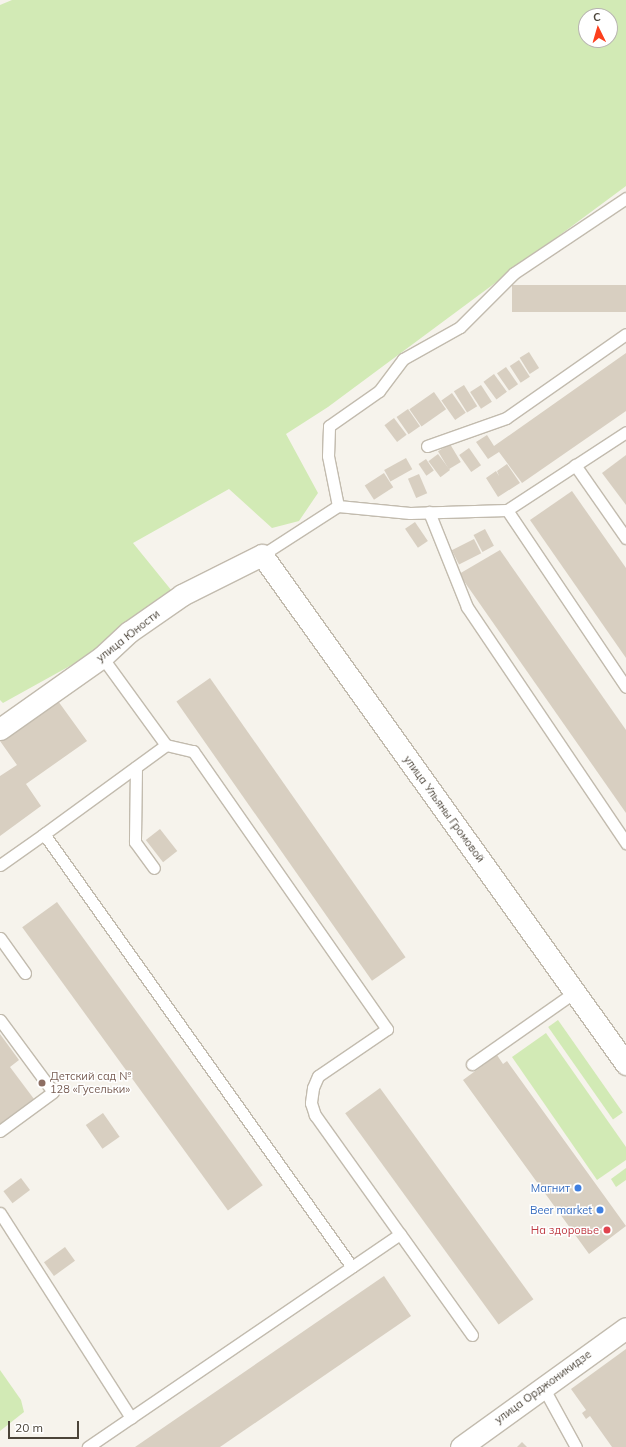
<!DOCTYPE html>
<meta charset="utf-8">
<style>
body{margin:0}
#map{position:relative;width:626px;height:1447px;overflow:hidden;background:#f6f3ec;font-family:Mulish,sans-serif}
div>[style]{position:absolute}
.green>*{inset:0;background:#d2eab5;transform-origin:0 0}
.building>*{inset:0;background:#d8cfc1;transform-origin:0 0}
.roads{filter:drop-shadow(1px 0 #c2bbae) drop-shadow(-1px 0 #c2bbae) drop-shadow(0 1px #c2bbae) drop-shadow(0 -1px #c2bbae)}
.service>*{height:11px;margin:-5.5px;padding:0 5.5px;transform-origin:5.5px;border-radius:5.5px;background:#fff}
.minor>*{height:21px;margin:-10.5px;padding:0 10.5px;transform-origin:10.5px;border-radius:10.5px;background:#fff}
.dots>*{width:11px;height:11px;translate:-50% -50%;box-sizing:border-box;border:2px solid #fff;border-radius:50%}
span{translate:-50% -50%;white-space:nowrap;text-align:center;line-height:1.15;-webkit-text-stroke:3px #fff;paint-order:stroke}
.street-label{font-size:11px;color:#4b4439}
.education-label{font-size:11px;color:#785e54}
.left{translate:0 -50%;text-align:left}
.shop-label{font-size:11px;color:#366cbe}
.right{translate:-100% -50%;text-align:right}
.health-label{font-size:11px;color:#be3a42}
.north{position:absolute;left:578px;top:8px;width:40px;height:40px;box-sizing:border-box;background:#fff;border:1px solid #b7b4b0;border-radius:50%;rotate:355deg;font-size:11px;font-weight:700;line-height:16px;text-align:center;color:#4b4439}
.north::after{content:'';display:block;margin:auto;width:14px;height:18px;background:#fc3f1d;clip-path:polygon(50% 0,100% 100%,50% 72%,0 100%)}
.scale{position:absolute;left:8px;top:1421px;width:71px;height:18px;box-sizing:border-box;border:2px solid #4b4439;border-top:0;padding-left:5px;font-size:12px;line-height:14px;white-space:nowrap;color:#4b4439;-webkit-text-stroke:3px #fff;paint-order:stroke}
</style>
<div id="map">
<div class="green">
<div style="clip-path:polygon(evenodd,12px 0,626px 0,626px 186px,328px 407px,286px 434px,318px 493px,299px 521px,272px 528px,229px 489px,133px 543px,176px 596px,77px 662px,3px 703px,0 700px,0 5px,12px 0,586px 16px,610px 16px,610px 40px,586px 40px,586px 16px)"></div>
<div style="left:558px;top:1020px;width:113px;height:12px;rotate:55deg"></div>
<div style="clip-path:polygon(546px 1033px,626px 1147px,626px 1160px,597px 1180px,512px 1057px)"></div>
<div style="clip-path:polygon(626px 1168px,626px 1180px,616px 1187px,611px 1179px)"></div>
<div style="clip-path:polygon(0 1370px,21px 1400px,24px 1412px,0 1431px)"></div>
</div>
<div class="building">
<div style="left:626px;top:285px;width:27px;height:114px;rotate:90deg"></div>
<div style="left:529px;top:352px;width:19px;height:11px;rotate:58deg"></div>
<div style="clip-path:polygon(626px 353px,626px 411px,522px 483px,499px 452px,488px 459px,476px 442px,487px 435px,494px 446px)"></div>
<div style="left:519px;top:360px;width:20px;height:11px;rotate:57deg"></div>
<div style="left:506px;top:367px;width:21px;height:11px;rotate:55deg"></div>
<div style="left:494px;top:374px;width:22px;height:13px;rotate:54deg"></div>
<div style="left:464px;top:385px;width:25px;height:12px;rotate:58deg"></div>
<div style="left:481px;top:385px;width:20px;height:13px;rotate:57deg"></div>
<div style="left:434px;top:392px;width:21px;height:30px;rotate:55deg"></div>
<div style="left:452px;top:393px;width:24px;height:13px;rotate:55deg"></div>
<div style="left:408px;top:409px;width:21px;height:14px;rotate:55deg"></div>
<div style="left:394px;top:418px;width:21px;height:12px;rotate:53deg"></div>
<div style="left:450px;top:444px;width:21px;height:14px;rotate:59deg"></div>
<div style="left:469px;top:448px;width:21px;height:12px;rotate:55deg"></div>
<div style="left:438px;top:454px;width:20px;height:12px;rotate:53deg"></div>
<div style="clip-path:polygon(626px 455px,626px 505px,602px 473px)"></div>
<div style="left:406px;top:458px;width:13px;height:25px;rotate:61deg"></div>
<div style="left:426px;top:459px;width:14px;height:9px;rotate:56deg"></div>
<div style="clip-path:polygon(507px 464px,520px 483px,498px 497px,486px 478px,496px 471px,499px 476px,497px 471px)"></div>
<div style="left:384px;top:473px;width:17px;height:23px;rotate:57deg"></div>
<div style="left:419px;top:474px;width:21px;height:12px;rotate:67deg"></div>
<div style="clip-path:polygon(572px 491px,626px 568px,626px 658px,530px 520px)"></div>
<div style="left:415px;top:522px;width:23px;height:12px;rotate:56deg"></div>
<div style="left:485px;top:529px;width:19px;height:13px;rotate:62deg"></div>
<div style="left:474px;top:539px;width:16px;height:25px;rotate:63deg"></div>
<div style="clip-path:polygon(500px 550px,626px 730px,626px 813px,459px 574px)"></div>
<div style="left:210px;top:678px;width:341px;height:41px;rotate:55deg"></div>
<div style="clip-path:polygon(58px 701px,87px 741px,26px 784px,41px 806px,0 836px,0 776px,17px 765px,0 741px)"></div>
<div style="left:160px;top:829px;width:28px;height:18px;rotate:52deg"></div>
<div style="left:57px;top:902px;width:350px;height:43px;rotate:54deg"></div>
<div style="clip-path:polygon(0 1034px,19px 1060px,10px 1067px,34px 1099px,0 1124px)"></div>
<div style="clip-path:polygon(497px 1055px,503px 1064px,507px 1061px,626px 1226px,589px 1254px,463px 1080px)"></div>
<div style="left:380px;top:1088px;width:261px;height:43px;rotate:54deg"></div>
<div style="left:103px;top:1113px;width:29px;height:21px;rotate:55deg"></div>
<div style="left:21px;top:1178px;width:15px;height:22px;rotate:53deg"></div>
<div style="left:65px;top:1247px;width:17px;height:26px;rotate:54deg"></div>
<div style="clip-path:polygon(384px 1276px,411px 1316px,220px 1447px,135px 1447px)"></div>
<div style="clip-path:polygon(626px 1349px,626px 1447px,612px 1447px,590px 1416px,586px 1419px,582px 1413px,586px 1410px,571px 1389px)"></div>
<div style="clip-path:polygon(522px 1442px,527px 1447px,517px 1447px)"></div>
</div>
<div class="roads">
<div class="service">
<div style="left:427px;top:446px;width:84px;rotate:-19.5deg"></div>
<div style="left:506px;top:418px;width:146px;rotate:-35deg"></div>
<div style="left:575px;top:465px;width:89px;rotate:55.1deg"></div>
<div style="left:338px;top:506px;width:72px;rotate:5.6deg"></div>
<div style="left:410px;top:513px;width:97px;rotate:-1.8deg"></div>
<div style="left:507px;top:510px;width:142px;rotate:-33.2deg"></div>
<div style="left:507px;top:510px;width:213px;rotate:56.1deg"></div>
<div style="left:429px;top:512px;width:102px;rotate:68.2deg"></div>
<div style="left:467px;top:607px;width:285px;rotate:56deg"></div>
<div style="left:262px;top:555px;width:90px;rotate:-32.8deg"></div>
<div style="left:338px;top:506px;width:51px;rotate:-101.3deg"></div>
<div style="left:328px;top:456px;width:30px;rotate:-88deg"></div>
<div style="left:329px;top:426px;width:61px;rotate:-35deg"></div>
<div style="left:379px;top:391px;width:40px;rotate:-53deg"></div>
<div style="left:403px;top:359px;width:65px;rotate:-29.3deg"></div>
<div style="left:460px;top:327px;width:76px;rotate:-45deg"></div>
<div style="left:514px;top:273px;width:135px;rotate:-33.8deg"></div>
<div style="left:102px;top:657px;width:109px;rotate:54deg"></div>
<div style="left:136px;top:767px;width:75px;rotate:90.8deg"></div>
<div style="left:135px;top:842px;width:32px;rotate:54deg"></div>
<div style="left:44px;top:834px;width:151px;rotate:-36.1deg"></div>
<div style="left:166px;top:745px;width:28px;rotate:13deg"></div>
<div style="left:193px;top:751px;width:339px;rotate:55.1deg"></div>
<div style="left:387px;top:1029px;width:83px;rotate:145.7deg"></div>
<div style="left:318px;top:1076px;width:13px;rotate:113deg"></div>
<div style="left:313px;top:1088px;width:15px;rotate:98deg"></div>
<div style="left:311px;top:1103px;width:13px;rotate:72deg"></div>
<div style="left:315px;top:1115px;width:146px;rotate:54.5deg"></div>
<div style="left:400px;top:1234px;width:378px;rotate:145.7deg"></div>
<div style="left:0;top:865px;width:54px;rotate:-35.2deg"></div>
<div style="left:44px;top:834px;width:531px;rotate:54.58deg"></div>
<div style="left:0;top:938px;width:43px;rotate:54.5deg"></div>
<div style="left:0;top:1020px;width:89px;rotate:53.6deg"></div>
<div style="left:53px;top:1092px;width:66px;rotate:143.7deg"></div>
<div style="left:472px;top:1064px;width:126px;rotate:-35deg"></div>
<div style="left:0;top:1213px;width:243px;rotate:57.4deg"></div>
<div style="left:400px;top:1234px;width:124px;rotate:54.5deg"></div>
<div style="left:543px;top:1387px;width:68px;rotate:61.2deg"></div>
</div>
<div class="minor">
<div style="left:0;top:729px;width:125px;rotate:-35.2deg"></div>
<div style="left:102px;top:657px;width:37px;rotate:-43deg"></div>
<div style="left:129px;top:632px;width:65px;rotate:-34.9deg"></div>
<div style="left:182px;top:595px;width:89px;rotate:-26.6deg"></div>
<div style="left:262px;top:555px;width:626px;rotate:54.43deg"></div>
<div style="left:461px;top:1447px;width:203px;rotate:-35.8deg"></div>
</div>
</div>
<div class="dots">
<div style="left:42px;top:1083px;background:#8d6e63"></div>
<div style="left:578px;top:1188px;background:#3f7fe0"></div>
<div style="left:600px;top:1210px;background:#3f7fe0"></div>
<div style="left:607px;top:1230px;background:#e0444e"></div>
</div>
<div class="street-label">
<span style="left:128px;top:636px;rotate:-38deg">улица Юности</span>
<span style="left:444px;top:809px;rotate:54deg">улица Ульяны Громовой</span>
<span style="left:543px;top:1387px;rotate:-36deg">улица Орджоникидзе</span>
</div>
<div class="education-label">
<span class="left" style="left:50px;top:1083px">Детский сад №<br>128 «Гусельки»</span>
</div>
<div class="shop-label">
<span class="right" style="left:570px;top:1188px">Магнит</span>
<span class="right" style="left:592px;top:1210px">Beer market</span>
</div>
<div class="health-label">
<span class="right" style="left:599px;top:1230px">На здоровье</span>
</div>
<div class="north">С</div>
<div class="scale">20 m</div>
</div>
